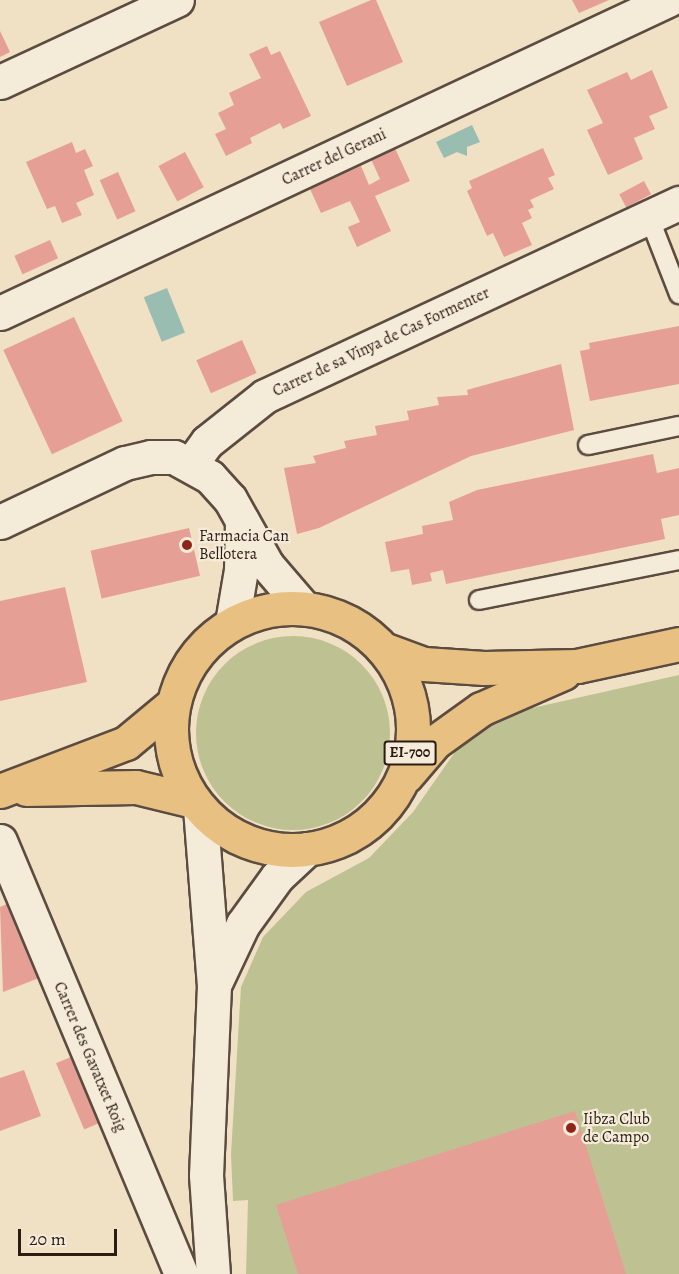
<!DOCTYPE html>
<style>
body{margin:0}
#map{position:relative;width:679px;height:1274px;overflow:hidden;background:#f0e0c4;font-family:Alegreya,serif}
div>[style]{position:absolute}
.green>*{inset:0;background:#bec191}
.round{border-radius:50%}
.water>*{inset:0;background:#9abdb1;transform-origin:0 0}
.building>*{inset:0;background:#e69f95;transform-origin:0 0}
.roads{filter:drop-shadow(2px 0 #5c4c40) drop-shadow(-2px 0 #5c4c40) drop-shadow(0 2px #5c4c40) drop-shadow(0 -2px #5c4c40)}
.service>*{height:18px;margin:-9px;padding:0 9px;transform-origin:9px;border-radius:9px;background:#f5ebd9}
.minor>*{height:33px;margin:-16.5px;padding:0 16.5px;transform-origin:16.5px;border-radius:16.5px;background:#f5ebd9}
.tertiary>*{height:33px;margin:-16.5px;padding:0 16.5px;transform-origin:16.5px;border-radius:16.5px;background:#f5ebd9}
.primary>*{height:33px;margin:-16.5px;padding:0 16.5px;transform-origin:16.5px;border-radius:16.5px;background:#e8c082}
.primary>.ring{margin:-16.5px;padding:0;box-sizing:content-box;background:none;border:33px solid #e8c082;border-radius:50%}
.dots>*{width:16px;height:16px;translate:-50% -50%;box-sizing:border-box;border:3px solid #f5ebd9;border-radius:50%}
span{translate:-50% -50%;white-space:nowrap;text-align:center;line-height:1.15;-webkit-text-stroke:4.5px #f5ebd9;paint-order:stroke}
.shield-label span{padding:2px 4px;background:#f5ebd9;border:2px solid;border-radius:4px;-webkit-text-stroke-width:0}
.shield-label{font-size:15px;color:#2a1b14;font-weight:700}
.street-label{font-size:16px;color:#2a1b14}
.poi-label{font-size:16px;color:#2a1b14}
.left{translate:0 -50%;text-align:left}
.scale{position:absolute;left:18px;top:1229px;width:99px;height:27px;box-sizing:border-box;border:3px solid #2a1b14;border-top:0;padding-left:8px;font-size:18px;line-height:21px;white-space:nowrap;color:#2a1b14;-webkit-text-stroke:4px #f5ebd9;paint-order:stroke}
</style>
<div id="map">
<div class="green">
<div class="round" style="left:196px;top:636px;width:194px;height:194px"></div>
<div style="clip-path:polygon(679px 675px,679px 1274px,246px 1274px,248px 1200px,233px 1201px,231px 1154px,241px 987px,263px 937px,306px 892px,369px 858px,413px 812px,467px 735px,519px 711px)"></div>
</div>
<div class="water">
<div style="clip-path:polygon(472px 125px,480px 142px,467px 147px,467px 156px,457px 152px,444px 158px,436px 142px)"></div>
<div style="left:167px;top:288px;width:48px;height:25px;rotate:68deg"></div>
</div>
<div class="building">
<div style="clip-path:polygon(371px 0,376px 0,403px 62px,347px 86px,319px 22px)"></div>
<div style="clip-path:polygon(572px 0,609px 0,579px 13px)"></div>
<div style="clip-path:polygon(0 31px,10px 52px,0 57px)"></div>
<div style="clip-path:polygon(267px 46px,271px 55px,280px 51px,311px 116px,283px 129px,280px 123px,250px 138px,252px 143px,226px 156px,215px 134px,226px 129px,218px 113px,234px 105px,229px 93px,261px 78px,249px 54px)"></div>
<div style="clip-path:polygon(652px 70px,668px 108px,649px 116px,655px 129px,634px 138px,643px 159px,608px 175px,587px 130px,603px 123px,587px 90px,627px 72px,631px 80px)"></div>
<div style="clip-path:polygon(72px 142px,76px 153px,85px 149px,93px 166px,84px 170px,94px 195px,76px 203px,82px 215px,62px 223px,55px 206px,47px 209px,26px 162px)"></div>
<div style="clip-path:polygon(394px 146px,410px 181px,375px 196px,391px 231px,357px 247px,348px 227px,360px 222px,350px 201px,321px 213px,310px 189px,361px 166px,369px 185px,380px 179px,370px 157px)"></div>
<div style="clip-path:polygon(543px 148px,555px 175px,548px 178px,554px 189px,530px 200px,534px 207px,528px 210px,532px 218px,522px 223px,532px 245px,504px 257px,493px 233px,487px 236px,467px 191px,472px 188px,469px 181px)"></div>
<div style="left:185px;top:152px;width:40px;height:30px;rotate:62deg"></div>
<div style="left:118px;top:172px;width:43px;height:20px;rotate:66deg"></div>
<div style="left:644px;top:181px;width:15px;height:28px;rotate:62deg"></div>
<div style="left:50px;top:240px;width:20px;height:39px;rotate:66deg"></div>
<div style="left:74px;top:317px;width:115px;height:78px;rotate:65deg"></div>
<div style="clip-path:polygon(679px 326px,679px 384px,590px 401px,580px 351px,590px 349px,589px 343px)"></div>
<div style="left:242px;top:340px;width:36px;height:50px;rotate:66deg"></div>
<div style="clip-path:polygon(561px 364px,574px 430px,471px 456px,319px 528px,297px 534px,284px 468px,316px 463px,313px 456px,346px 448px,344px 441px,377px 435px,375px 426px,409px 420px,407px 411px,439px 405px,437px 397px,468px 395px,467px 390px)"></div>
<div style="clip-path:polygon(653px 454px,657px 473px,679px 468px,679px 515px,661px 519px,665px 539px,446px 584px,443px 570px,430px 573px,432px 581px,412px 585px,409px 569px,391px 572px,385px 542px,423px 534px,422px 526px,453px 520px,449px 502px,477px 490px)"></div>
<div style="left:189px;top:528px;width:49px;height:101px;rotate:77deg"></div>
<div style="clip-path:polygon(65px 587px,87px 682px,0 701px,0 601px)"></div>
<div style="clip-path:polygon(7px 904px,39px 978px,3px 992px,0 907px)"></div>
<div style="left:80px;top:1053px;width:72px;height:26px;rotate:67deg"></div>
<div style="clip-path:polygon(24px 1070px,41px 1116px,0 1131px,0 1078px)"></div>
<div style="clip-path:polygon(575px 1111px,626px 1274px,298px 1274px,276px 1205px)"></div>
</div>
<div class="roads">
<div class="service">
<div style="left:649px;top:217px;width:83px;rotate:68.7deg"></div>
<div style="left:588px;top:445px;width:93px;rotate:-11.8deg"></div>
<div style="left:479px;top:600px;width:204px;rotate:-11.3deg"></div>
</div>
<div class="minor">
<div style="left:0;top:82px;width:195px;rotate:-24.9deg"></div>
<div style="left:0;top:313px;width:738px;rotate:-25.11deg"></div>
<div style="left:191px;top:464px;width:27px;rotate:-54deg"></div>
<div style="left:207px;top:442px;width:74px;rotate:-38.4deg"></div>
<div style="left:265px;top:396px;width:457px;rotate:-25deg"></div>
<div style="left:0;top:841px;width:469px;rotate:67.3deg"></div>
</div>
<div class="tertiary">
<div style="left:0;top:522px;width:138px;rotate:-25.3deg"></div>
<div style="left:125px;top:463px;width:27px;rotate:-13deg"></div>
<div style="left:151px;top:457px;width:23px"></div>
<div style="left:174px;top:457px;width:41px;rotate:29.1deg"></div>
<div style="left:210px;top:477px;width:30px;rotate:48deg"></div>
<div style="left:230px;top:499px;width:76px;rotate:60.7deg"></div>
<div style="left:267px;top:565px;width:57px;rotate:49.3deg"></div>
<div style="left:232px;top:623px;width:54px;rotate:-80.4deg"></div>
<div style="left:241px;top:570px;width:49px;rotate:-88.8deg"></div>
<div style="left:200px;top:808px;width:178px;rotate:85.5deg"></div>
<div style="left:214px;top:985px;width:190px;rotate:92.4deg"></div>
<div style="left:206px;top:1175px;width:99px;rotate:86deg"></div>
<div style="left:216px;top:981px;width:63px;rotate:-64.7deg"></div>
<div style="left:243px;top:924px;width:58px;rotate:-54.1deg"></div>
<div style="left:277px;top:877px;width:41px;rotate:-43deg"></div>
</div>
<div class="primary">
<div class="ring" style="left:171px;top:608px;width:209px;height:209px"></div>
<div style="left:383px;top:649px;width:44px;rotate:20.1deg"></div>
<div style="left:424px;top:664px;width:60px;rotate:3.8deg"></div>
<div style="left:484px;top:668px;width:93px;rotate:-1.2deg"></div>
<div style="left:577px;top:666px;width:104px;rotate:-12.2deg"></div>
<div style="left:406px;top:776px;width:45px;rotate:-49.5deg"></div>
<div style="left:435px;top:742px;width:57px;rotate:-35.7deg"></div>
<div style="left:481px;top:709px;width:90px;rotate:-23.7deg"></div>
<div style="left:26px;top:789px;width:110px;rotate:-1deg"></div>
<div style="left:136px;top:787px;width:60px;rotate:13.6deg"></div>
<div style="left:0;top:791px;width:135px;rotate:-20.9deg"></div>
<div style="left:126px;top:743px;width:61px;rotate:-39.7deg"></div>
</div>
</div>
<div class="dots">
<div style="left:187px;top:545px;background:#8f2418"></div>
<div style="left:571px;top:1128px;background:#8f2418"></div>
</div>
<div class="shield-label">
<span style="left:410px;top:753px">EI-700</span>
</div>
<div class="street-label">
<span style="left:334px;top:157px;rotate:-25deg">Carrer del Gerani</span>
<span style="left:381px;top:342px;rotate:-25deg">Carrer de sa Vinya de Cas Formenter</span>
<span style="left:90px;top:1057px;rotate:67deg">Carrer des Gavatxet Roig</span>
</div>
<div class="poi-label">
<span class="left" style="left:199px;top:545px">Farmacia Can<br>Bellotera</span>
<span class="left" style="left:583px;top:1128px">Iibza Club<br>de Campo</span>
</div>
<div class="scale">20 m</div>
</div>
